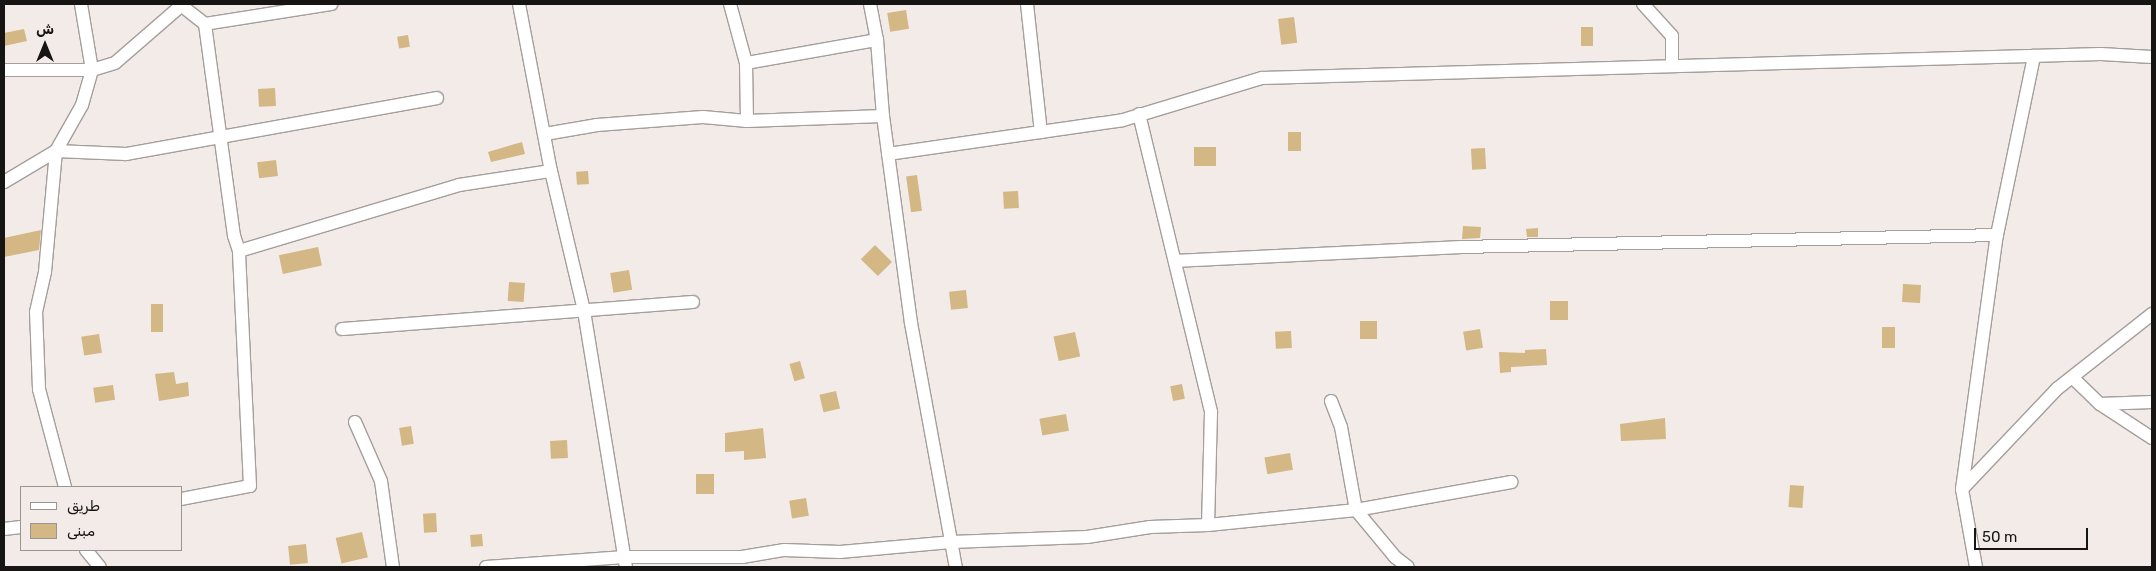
<!DOCTYPE html>
<meta charset="utf-8">
<style>
body{margin:0}
#map{position:relative;width:2156px;height:571px;overflow:hidden;background:#f2ebe8;font-family:Rubik,Cairo,sans-serif}
div>[style]{position:absolute}
.building>*{inset:0;background:#d3b784;transform-origin:0 0}
.roads{filter:drop-shadow(1px 0 #a49e9c) drop-shadow(-1px 0 #a49e9c) drop-shadow(0 1px #a49e9c) drop-shadow(0 -1px #a49e9c)}
.street>*{height:12px;margin:-6px;padding:0 6px;transform-origin:6px;border-radius:6px;background:#fff}
span{translate:-50% -50%;white-space:nowrap;text-align:center;line-height:1.15;-webkit-text-stroke:4.5px #f2ebe8;paint-order:stroke}
.frame{position:absolute;inset:0;border:5px solid #171514;pointer-events:none}
.legend{position:absolute;left:20px;top:486px;width:162px;height:65px;box-sizing:border-box;background:#f2ebe8;border:1px solid #9a9593;margin:0;padding:6px 9px;list-style:none;font-size:15px;color:#171514}
.legend li{display:flex;align-items:center;gap:10px;height:25px}
.legend b{width:25px;border:1px solid #9a9593}
.north{position:absolute;left:20px;top:20px;width:50px;height:50px;-webkit-text-stroke:4px #f2ebe8;paint-order:stroke;rotate:0deg;font-size:14px;font-weight:700;line-height:20px;text-align:center;color:#171514}
.north::after{content:'';display:block;margin:auto;width:18px;height:22px;background:#171514;clip-path:polygon(50% 0,100% 100%,50% 72%,0 100%)}
.scale{position:absolute;left:1974px;top:528px;width:114px;height:22px;box-sizing:border-box;border:2px solid #171514;border-top:0;padding-left:6px;font-size:15px;line-height:18px;white-space:nowrap;color:#171514;-webkit-text-stroke:4px #f2ebe8;paint-order:stroke}
</style>
<div id="map">
<div class="building">
<div style="left:906px;top:10px;width:19px;height:19px;rotate:81deg"></div>
<div style="left:1294px;top:17px;width:26px;height:16px;rotate:83deg"></div>
<div style="left:1581px;top:27px;width:12px;height:19px"></div>
<div style="clip-path:polygon(24px 29px,27px 41px,4px 46px,4px 33px)"></div>
<div style="left:408px;top:35px;width:12px;height:11px;rotate:81deg"></div>
<div style="left:275px;top:88px;width:18px;height:17px;rotate:87deg"></div>
<div style="left:1288px;top:132px;width:13px;height:19px"></div>
<div style="clip-path:polygon(522px 142px,525px 154px,491px 162px,488px 152px)"></div>
<div style="left:1194px;top:147px;width:22px;height:19px"></div>
<div style="left:1485px;top:148px;width:21px;height:14px;rotate:87deg"></div>
<div style="left:276px;top:160px;width:16px;height:19px;rotate:83deg"></div>
<div style="left:588px;top:171px;width:13px;height:12px;rotate:86deg"></div>
<div style="left:917px;top:175px;width:36px;height:11px;rotate:82deg"></div>
<div style="left:1018px;top:191px;width:17px;height:15px;rotate:87deg"></div>
<div style="clip-path:polygon(1463px 226px,1481px 227px,1480px 238px,1462px 239px)"></div>
<div style="clip-path:polygon(1538px 228px,1538px 237px,1527px 237px,1526px 229px)"></div>
<div style="clip-path:polygon(41px 230px,39px 250px,4px 257px,4px 238px)"></div>
<div style="left:875px;top:245px;width:24px;height:20px;rotate:45deg"></div>
<div style="left:318px;top:247px;width:19px;height:40px;rotate:78deg"></div>
<div style="left:629px;top:270px;width:20px;height:19px;rotate:81deg"></div>
<div style="left:509px;top:282px;width:16px;height:19px;rotate:4deg"></div>
<div style="left:1903px;top:284px;width:18px;height:18px;rotate:3deg"></div>
<div style="left:966px;top:290px;width:18px;height:17px;rotate:84deg"></div>
<div style="left:1568px;top:301px;width:19px;height:18px;rotate:90deg"></div>
<div style="left:151px;top:304px;width:12px;height:28px"></div>
<div style="left:1360px;top:321px;width:17px;height:18px"></div>
<div style="left:1882px;top:327px;width:13px;height:21px"></div>
<div style="left:1480px;top:329px;width:19px;height:17px;rotate:81deg"></div>
<div style="left:1291px;top:331px;width:17px;height:16px;rotate:87deg"></div>
<div style="left:1075px;top:332px;width:25px;height:22px;rotate:78deg"></div>
<div style="left:99px;top:334px;width:19px;height:18px;rotate:81deg"></div>
<div style="clip-path:polygon(1546px 349px,1547px 365px,1511px 367px,1511px 372px,1500px 373px,1499px 352px,1525px 353px,1525px 350px)"></div>
<div style="left:800px;top:361px;width:18px;height:11px;rotate:74deg"></div>
<div style="clip-path:polygon(174px 372px,176px 384px,188px 382px,189px 396px,159px 401px,155px 374px)"></div>
<div style="left:1182px;top:384px;width:15px;height:12px;rotate:79deg"></div>
<div style="left:113px;top:385px;width:15px;height:20px;rotate:82deg"></div>
<div style="left:836px;top:391px;width:18px;height:17px;rotate:77deg"></div>
<div style="left:1066px;top:414px;width:17px;height:27px;rotate:80deg"></div>
<div style="clip-path:polygon(1665px 418px,1666px 439px,1621px 441px,1620px 424px)"></div>
<div style="left:411px;top:426px;width:18px;height:12px;rotate:81deg"></div>
<div style="clip-path:polygon(763px 428px,766px 458px,744px 460px,744px 451px,725px 452px,725px 433px)"></div>
<div style="left:567px;top:440px;width:18px;height:17px;rotate:87deg"></div>
<div style="left:1290px;top:453px;width:17px;height:26px;rotate:80deg"></div>
<div style="left:696px;top:474px;width:18px;height:20px"></div>
<div style="left:1790px;top:485px;width:14px;height:22px;rotate:4deg"></div>
<div style="left:806px;top:498px;width:18px;height:17px;rotate:81deg"></div>
<div style="left:436px;top:513px;width:19px;height:13px;rotate:87deg"></div>
<div style="left:362px;top:532px;width:26px;height:27px;rotate:77deg"></div>
<div style="left:482px;top:534px;width:12px;height:12px;rotate:85deg"></div>
<div style="left:306px;top:544px;width:19px;height:18px;rotate:84deg"></div>
</div>
<div class="roads">
<div class="street">
<div style="left:519px;top:4px;width:170px;rotate:79.2deg"></div>
<div style="left:551px;top:171px;width:144px;rotate:76.7deg"></div>
<div style="left:584px;top:311px;width:259px;rotate:80.7deg"></div>
<div style="left:730px;top:4px;width:61px;rotate:74.8deg"></div>
<div style="left:746px;top:63px;width:58px;rotate:89deg"></div>
<div style="left:870px;top:4px;width:37px;rotate:79deg"></div>
<div style="left:877px;top:40px;width:76px;rotate:85.5deg"></div>
<div style="left:883px;top:116px;width:209px;rotate:82.3deg"></div>
<div style="left:911px;top:323px;width:248px;rotate:79.6deg"></div>
<div style="left:1027px;top:4px;width:129px;rotate:83.8deg"></div>
<div style="left:1643px;top:4px;width:43px;rotate:47.8deg"></div>
<div style="left:1672px;top:36px;width:29px;rotate:90deg"></div>
<div style="left:205px;top:24px;width:128px;rotate:-9deg"></div>
<div style="left:746px;top:63px;width:133px;rotate:-10deg"></div>
<div style="left:4px;top:70px;width:88px"></div>
<div style="left:92px;top:70px;width:24px;rotate:-17deg"></div>
<div style="left:115px;top:63px;width:90px;rotate:-40.9deg"></div>
<div style="left:1139px;top:114px;width:307px;rotate:76.4deg"></div>
<div style="left:1211px;top:412px;width:113px;rotate:91.5deg"></div>
<div style="left:545px;top:134px;width:53px;rotate:-9.8deg"></div>
<div style="left:597px;top:125px;width:106px;rotate:-4.3deg"></div>
<div style="left:703px;top:117px;width:44px;rotate:5.2deg"></div>
<div style="left:747px;top:121px;width:136px;rotate:-2.1deg"></div>
<div style="left:888px;top:154px;width:237px;rotate:-8.2deg"></div>
<div style="left:1123px;top:120px;width:145px;rotate:-16.8deg"></div>
<div style="left:1262px;top:78px;width:839px;rotate:-1.64deg"></div>
<div style="left:2101px;top:54px;width:51px;rotate:3.4deg"></div>
<div style="left:4px;top:182px;width:61px;rotate:-30.8deg"></div>
<div style="left:56px;top:151px;width:70px;rotate:2.5deg"></div>
<div style="left:126px;top:154px;width:316px;rotate:-10.2deg"></div>
<div style="left:239px;top:251px;width:230px;rotate:-16.7deg"></div>
<div style="left:459px;top:185px;width:93px;rotate:-8.7deg"></div>
<div style="left:1175px;top:261px;width:286px;rotate:-2.8deg"></div>
<div style="left:1461px;top:247px;width:536px;rotate:-1.28deg"></div>
<div style="left:342px;top:329px;width:352px;rotate:-4.4deg"></div>
<div style="left:2073px;top:378px;width:37px;rotate:44deg"></div>
<div style="left:2100px;top:404px;width:62px;rotate:33.2deg"></div>
<div style="left:1331px;top:401px;width:28px;rotate:69deg"></div>
<div style="left:1341px;top:427px;width:84px;rotate:79.8deg"></div>
<div style="left:1356px;top:510px;width:61px;rotate:50.3deg"></div>
<div style="left:1395px;top:557px;width:16px;rotate:38deg"></div>
<div style="left:2100px;top:404px;width:52px;rotate:-2.2deg"></div>
<div style="left:355px;top:422px;width:64px;rotate:66.2deg"></div>
<div style="left:381px;top:481px;width:87px;rotate:82.1deg"></div>
<div style="left:65px;top:487px;width:101px;rotate:-104.9deg"></div>
<div style="left:39px;top:389px;width:77px;rotate:-92.2deg"></div>
<div style="left:36px;top:312px;width:41px;rotate:-77.3deg"></div>
<div style="left:45px;top:272px;width:121px;rotate:-84.8deg"></div>
<div style="left:56px;top:151px;width:53px;rotate:-60.5deg"></div>
<div style="left:82px;top:105px;width:36px;rotate:-74deg"></div>
<div style="left:92px;top:70px;width:67px;rotate:-99.5deg"></div>
<div style="left:1962px;top:489px;width:256px;rotate:-82.2deg"></div>
<div style="left:1997px;top:235px;width:183px;rotate:-78.3deg"></div>
<div style="left:181px;top:499px;width:70px;rotate:-10.7deg"></div>
<div style="left:250px;top:486px;width:235px;rotate:-92.7deg"></div>
<div style="left:239px;top:251px;width:16px;rotate:-108deg"></div>
<div style="left:234px;top:236px;width:214px;rotate:-97.8deg"></div>
<div style="left:205px;top:24px;width:29px;rotate:-142deg"></div>
<div style="left:4px;top:529px;width:17px;rotate:-7deg"></div>
<div style="left:86px;top:550px;width:22px;rotate:51deg"></div>
<div style="left:486px;top:567px;width:139px;rotate:-4.1deg"></div>
<div style="left:625px;top:557px;width:117px"></div>
<div style="left:742px;top:557px;width:43px;rotate:-9.5deg"></div>
<div style="left:784px;top:550px;width:56px;rotate:2deg"></div>
<div style="left:840px;top:552px;width:111px;rotate:-5.1deg"></div>
<div style="left:951px;top:542px;width:136px;rotate:-2.1deg"></div>
<div style="left:1087px;top:537px;width:64px;rotate:-9deg"></div>
<div style="left:1150px;top:527px;width:58px;rotate:-2deg"></div>
<div style="left:1208px;top:525px;width:149px;rotate:-5.8deg"></div>
<div style="left:1356px;top:510px;width:158px;rotate:-10.2deg"></div>
<div style="left:1976px;top:567px;width:79px;rotate:-100.2deg"></div>
<div style="left:1962px;top:489px;width:139px;rotate:-46.5deg"></div>
<div style="left:2058px;top:388px;width:120px;rotate:-38.2deg"></div>
</div>
</div>
<div class="frame"></div>
<ul class="legend">
<li><b style="height:6px;background:#fff"></b>طريق</li>
<li><b style="height:14px;background:#d3b784"></b>مبنى</li>
</ul>
<div class="north">ش</div>
<div class="scale">50 m</div>
</div>
